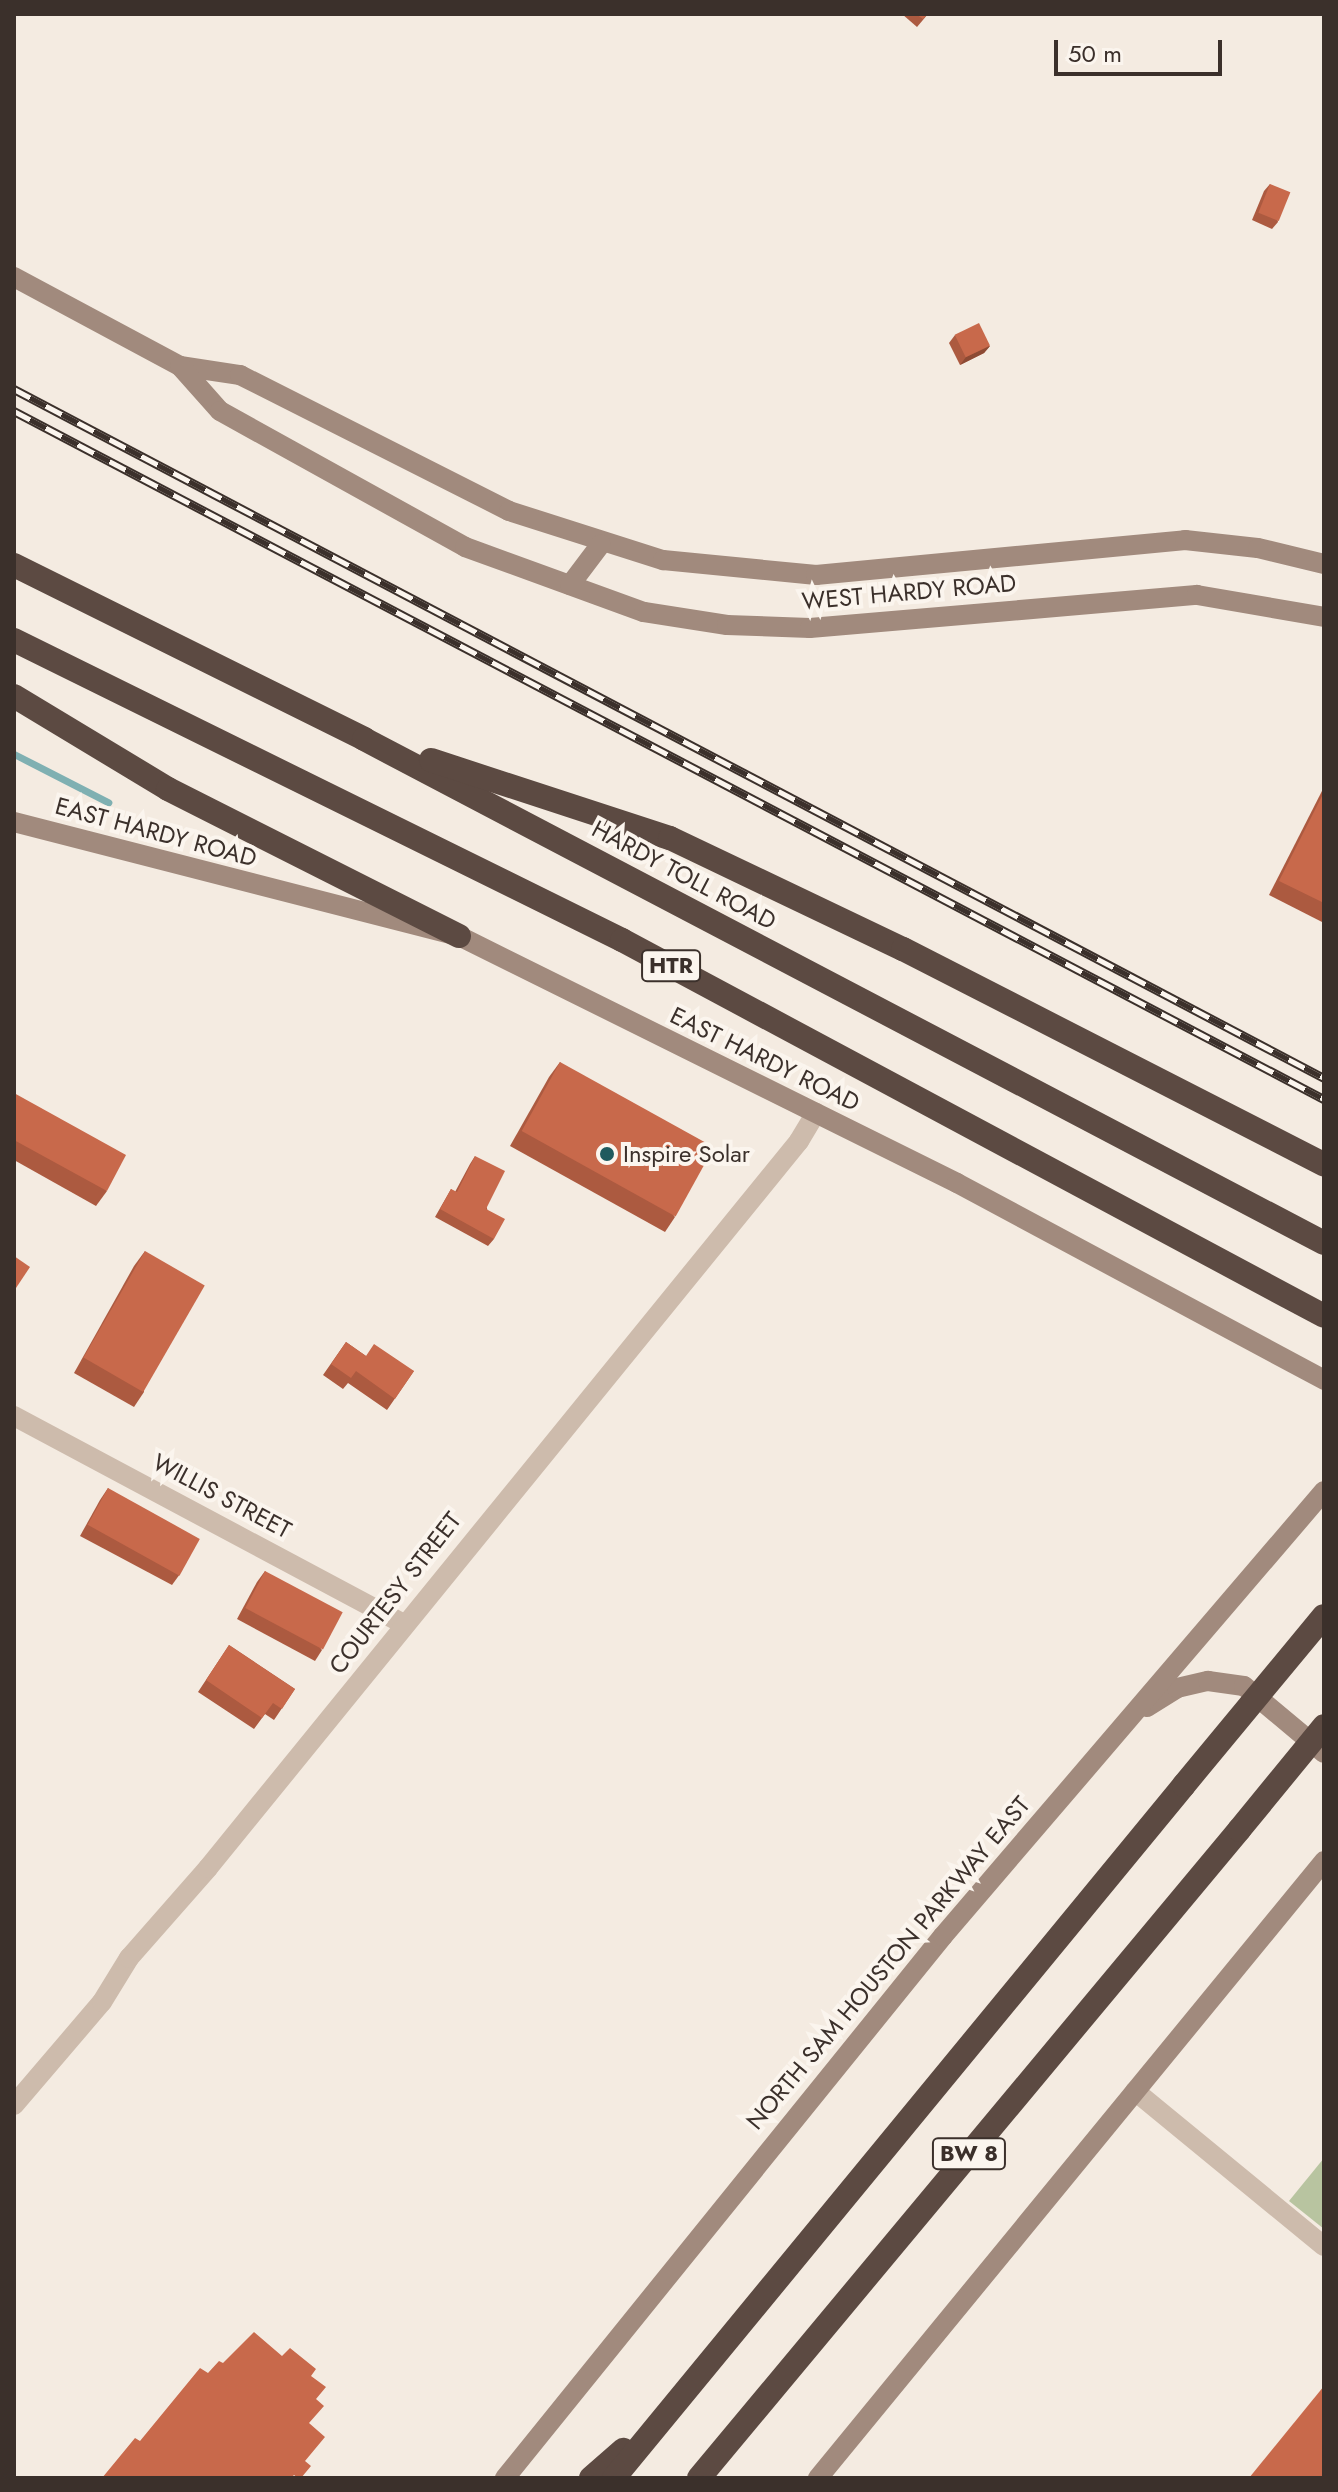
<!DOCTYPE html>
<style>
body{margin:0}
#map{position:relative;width:1338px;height:2492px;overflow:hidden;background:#f4ebe1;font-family:Jost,sans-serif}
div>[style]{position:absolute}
.green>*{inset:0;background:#b8c4a0}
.stream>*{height:7px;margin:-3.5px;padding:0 3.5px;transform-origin:3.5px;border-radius:3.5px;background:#7fb0b2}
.minor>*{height:20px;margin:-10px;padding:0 10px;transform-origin:10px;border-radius:10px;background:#cdbbac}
.secondary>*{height:20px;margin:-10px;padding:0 10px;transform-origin:10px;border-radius:10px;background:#a18a7d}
.motorway>*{height:24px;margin:-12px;padding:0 12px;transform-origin:12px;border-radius:12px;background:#5c4a42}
.rail>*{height:9px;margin-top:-4.5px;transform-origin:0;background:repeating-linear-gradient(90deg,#fbf5ee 0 18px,#3b302b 0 36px);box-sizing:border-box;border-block:2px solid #3b302b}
.motorway-bridge>*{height:24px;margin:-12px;padding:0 12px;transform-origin:12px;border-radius:12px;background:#5c4a42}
.wall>*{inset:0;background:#ac5a40}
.shaded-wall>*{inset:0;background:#8c4a34}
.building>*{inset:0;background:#c8694b;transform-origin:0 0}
.dots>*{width:22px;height:22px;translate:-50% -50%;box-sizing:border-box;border:4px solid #fbf5ee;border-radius:50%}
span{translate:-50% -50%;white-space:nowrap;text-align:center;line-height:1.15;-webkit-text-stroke:8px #fbf5ee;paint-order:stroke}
.shield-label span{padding:2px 6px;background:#fbf5ee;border:2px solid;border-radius:6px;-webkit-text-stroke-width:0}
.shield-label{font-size:22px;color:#3b302b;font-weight:700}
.street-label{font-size:24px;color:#3b302b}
.poi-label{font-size:24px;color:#3b302b}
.left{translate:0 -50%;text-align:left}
.frame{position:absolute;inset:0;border:16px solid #3b302b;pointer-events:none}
.scale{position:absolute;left:1054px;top:40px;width:168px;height:36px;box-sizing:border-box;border:4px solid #3b302b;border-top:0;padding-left:10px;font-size:24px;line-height:28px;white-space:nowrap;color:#3b302b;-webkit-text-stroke:6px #fbf5ee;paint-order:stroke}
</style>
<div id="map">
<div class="green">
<div style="clip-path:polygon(1324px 2158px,1324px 2229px,1289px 2201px)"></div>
</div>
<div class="stream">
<div style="left:14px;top:754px;width:106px;rotate:27.1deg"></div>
</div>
<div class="minor">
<div style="left:14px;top:1416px;width:442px;rotate:28.1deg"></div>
<div style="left:1135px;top:2091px;width:244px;rotate:39.4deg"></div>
<div style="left:14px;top:2105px;width:135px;rotate:-49.5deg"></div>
<div style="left:102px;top:2002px;width:52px;rotate:-58.5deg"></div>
<div style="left:129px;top:1958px;width:120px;rotate:-48.7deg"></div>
<div style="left:208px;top:1868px;width:937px;rotate:-50.89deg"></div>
<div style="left:799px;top:1141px;width:33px;rotate:-59deg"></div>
</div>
<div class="secondary">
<div style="left:14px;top:277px;width:188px;rotate:28.2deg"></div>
<div style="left:180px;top:366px;width:61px;rotate:8.5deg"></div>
<div style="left:240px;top:375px;width:301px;rotate:26.8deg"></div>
<div style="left:509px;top:511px;width:162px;rotate:17.7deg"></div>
<div style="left:663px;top:560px;width:154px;rotate:5.6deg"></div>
<div style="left:816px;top:575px;width:371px;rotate:-5.4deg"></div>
<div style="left:1185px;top:540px;width:73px;rotate:6.3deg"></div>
<div style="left:1258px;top:548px;width:68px;rotate:13.6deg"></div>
<div style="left:180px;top:366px;width:60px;rotate:48.4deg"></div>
<div style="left:220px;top:411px;width:280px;rotate:29deg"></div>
<div style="left:465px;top:547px;width:190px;rotate:20deg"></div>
<div style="left:644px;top:612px;width:84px;rotate:8.9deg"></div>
<div style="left:727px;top:625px;width:83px;rotate:2.1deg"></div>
<div style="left:810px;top:628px;width:388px;rotate:-4.9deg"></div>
<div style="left:1197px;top:595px;width:129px;rotate:9.8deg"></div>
<div style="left:570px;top:585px;width:51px;rotate:-52.9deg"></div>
<div style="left:14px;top:822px;width:459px;rotate:14.4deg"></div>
<div style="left:459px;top:936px;width:556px;rotate:26.38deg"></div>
<div style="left:957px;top:1183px;width:417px;rotate:28.2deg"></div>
<div style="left:1147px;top:1707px;width:36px;rotate:-32deg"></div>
<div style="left:1177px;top:1688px;width:32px;rotate:-13deg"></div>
<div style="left:1208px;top:1681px;width:36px;rotate:8deg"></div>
<div style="left:1244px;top:1686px;width:104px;rotate:39.9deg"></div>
<div style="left:505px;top:2478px;width:697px;rotate:-51.06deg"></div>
<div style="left:943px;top:1936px;width:586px;rotate:-49.43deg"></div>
<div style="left:818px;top:2478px;width:798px;rotate:-50.64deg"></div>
</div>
<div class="motorway">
<div style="left:14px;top:565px;width:391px;rotate:26.4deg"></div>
<div style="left:364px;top:739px;width:1084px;rotate:27.7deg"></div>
<div style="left:14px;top:640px;width:678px;rotate:26.26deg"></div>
<div style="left:622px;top:940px;width:796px;rotate:28.17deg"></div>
<div style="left:14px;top:696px;width:180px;rotate:31.1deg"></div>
<div style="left:168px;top:789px;width:326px;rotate:26.8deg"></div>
<div style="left:431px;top:760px;width:251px;rotate:18.1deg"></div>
<div style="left:670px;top:838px;width:258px;rotate:25.5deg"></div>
<div style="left:903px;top:949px;width:473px;rotate:27.1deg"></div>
<div style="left:591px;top:2478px;width:43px;rotate:-41.2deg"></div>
<div style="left:614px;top:2478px;width:897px;rotate:-50.56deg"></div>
<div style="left:699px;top:2478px;width:844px;rotate:-50.19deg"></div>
</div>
<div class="rail">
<div style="left:14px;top:389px;width:1480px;rotate:27.74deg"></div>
<div style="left:14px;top:411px;width:1480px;rotate:27.71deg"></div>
</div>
<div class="motorway-bridge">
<div style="left:1184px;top:1785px;width:219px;rotate:-50.4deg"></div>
<div style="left:1239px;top:1830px;width:134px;rotate:-50.7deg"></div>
</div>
<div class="wall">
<div style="clip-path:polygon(902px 14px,928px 14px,917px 27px)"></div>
<div style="clip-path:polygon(1270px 184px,1278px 222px,1272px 229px,1252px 220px,1264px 191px)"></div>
<div style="clip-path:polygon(955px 335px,990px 346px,984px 353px,960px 365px,949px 343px)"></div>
<div style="clip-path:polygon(1324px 787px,1324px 923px,1269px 895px)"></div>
<div style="clip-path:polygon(560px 1062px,675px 1217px,665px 1232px,510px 1146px,549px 1077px)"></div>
<div style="clip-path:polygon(14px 1093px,107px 1191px,96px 1206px,14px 1160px)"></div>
<div style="clip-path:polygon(475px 1156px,494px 1239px,488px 1246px,435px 1217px,451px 1189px,455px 1192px,470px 1164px)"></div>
<div style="clip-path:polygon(145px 1251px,144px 1392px,134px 1407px,74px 1373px,134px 1266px)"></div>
<div style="clip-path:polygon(346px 1342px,366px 1356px,414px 1371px,387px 1410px,348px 1383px,343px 1389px,323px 1375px)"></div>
<div style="clip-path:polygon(108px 1488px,180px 1574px,172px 1585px,80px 1536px,100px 1500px)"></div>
<div style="clip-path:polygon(265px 1571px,322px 1650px,315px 1661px,237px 1619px,257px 1582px)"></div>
<div style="clip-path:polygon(229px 1645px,295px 1689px,274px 1720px,265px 1714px,254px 1729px,198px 1692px)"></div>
</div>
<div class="shaded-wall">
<div style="clip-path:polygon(990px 346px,984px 353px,960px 365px,966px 357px)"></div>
</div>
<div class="building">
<div style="clip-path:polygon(916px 14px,927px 14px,923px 19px)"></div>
<div style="left:1270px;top:184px;width:22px;height:31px;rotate:22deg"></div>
<div style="left:979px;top:323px;width:25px;height:27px;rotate:64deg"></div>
<div style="clip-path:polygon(1324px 792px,1324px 903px,1279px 881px)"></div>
<div style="left:560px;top:1062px;width:176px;height:79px;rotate:29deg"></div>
<div style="clip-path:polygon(14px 1093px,126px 1155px,107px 1191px,14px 1140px)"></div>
<div style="clip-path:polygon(475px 1156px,505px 1171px,486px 1209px,505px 1219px,494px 1239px,440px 1209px,451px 1189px,457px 1192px)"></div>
<div style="left:145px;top:1251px;width:69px;height:123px;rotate:30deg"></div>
<div style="clip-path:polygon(14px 1256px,30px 1267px,14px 1291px)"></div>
<div style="clip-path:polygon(346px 1342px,366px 1356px,374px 1344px,414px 1371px,395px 1399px,356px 1371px,351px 1378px,331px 1364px)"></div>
<div style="left:108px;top:1488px;width:105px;height:42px;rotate:29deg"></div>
<div style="left:265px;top:1571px;width:88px;height:42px;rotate:28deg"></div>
<div style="clip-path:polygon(229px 1645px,295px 1689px,282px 1709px,273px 1703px,262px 1718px,206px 1680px)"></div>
<div style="clip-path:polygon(254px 2332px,282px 2356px,290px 2348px,316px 2369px,311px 2376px,326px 2387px,316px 2399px,324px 2406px,309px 2423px,325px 2437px,305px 2461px,311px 2466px,301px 2478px,298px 2478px,294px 2475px,291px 2478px,102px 2478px,135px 2438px,140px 2441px,200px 2368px,208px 2373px,219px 2361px,223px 2363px)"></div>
<div style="clip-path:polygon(1324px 2386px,1324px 2478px,1249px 2478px)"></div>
</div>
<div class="dots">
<div style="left:607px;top:1154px;background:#1f5a5e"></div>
</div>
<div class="shield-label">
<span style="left:671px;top:966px">HTR</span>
<span style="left:969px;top:2154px">BW 8</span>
</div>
<div class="street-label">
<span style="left:909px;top:592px;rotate:-5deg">WEST HARDY ROAD</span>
<span style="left:156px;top:832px;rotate:15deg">EAST HARDY ROAD</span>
<span style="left:684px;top:875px;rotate:28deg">HARDY TOLL ROAD</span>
<span style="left:765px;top:1059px;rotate:26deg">EAST HARDY ROAD</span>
<span style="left:222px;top:1496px;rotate:28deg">WILLIS STREET</span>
<span style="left:395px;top:1593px;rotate:-52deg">COURTESY STREET</span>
<span style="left:888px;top:1963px;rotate:-50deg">NORTH SAM HOUSTON PARKWAY EAST</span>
</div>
<div class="poi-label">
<span class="left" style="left:623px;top:1154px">Inspire Solar</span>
</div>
<div class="frame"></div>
<div class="scale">50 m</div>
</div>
